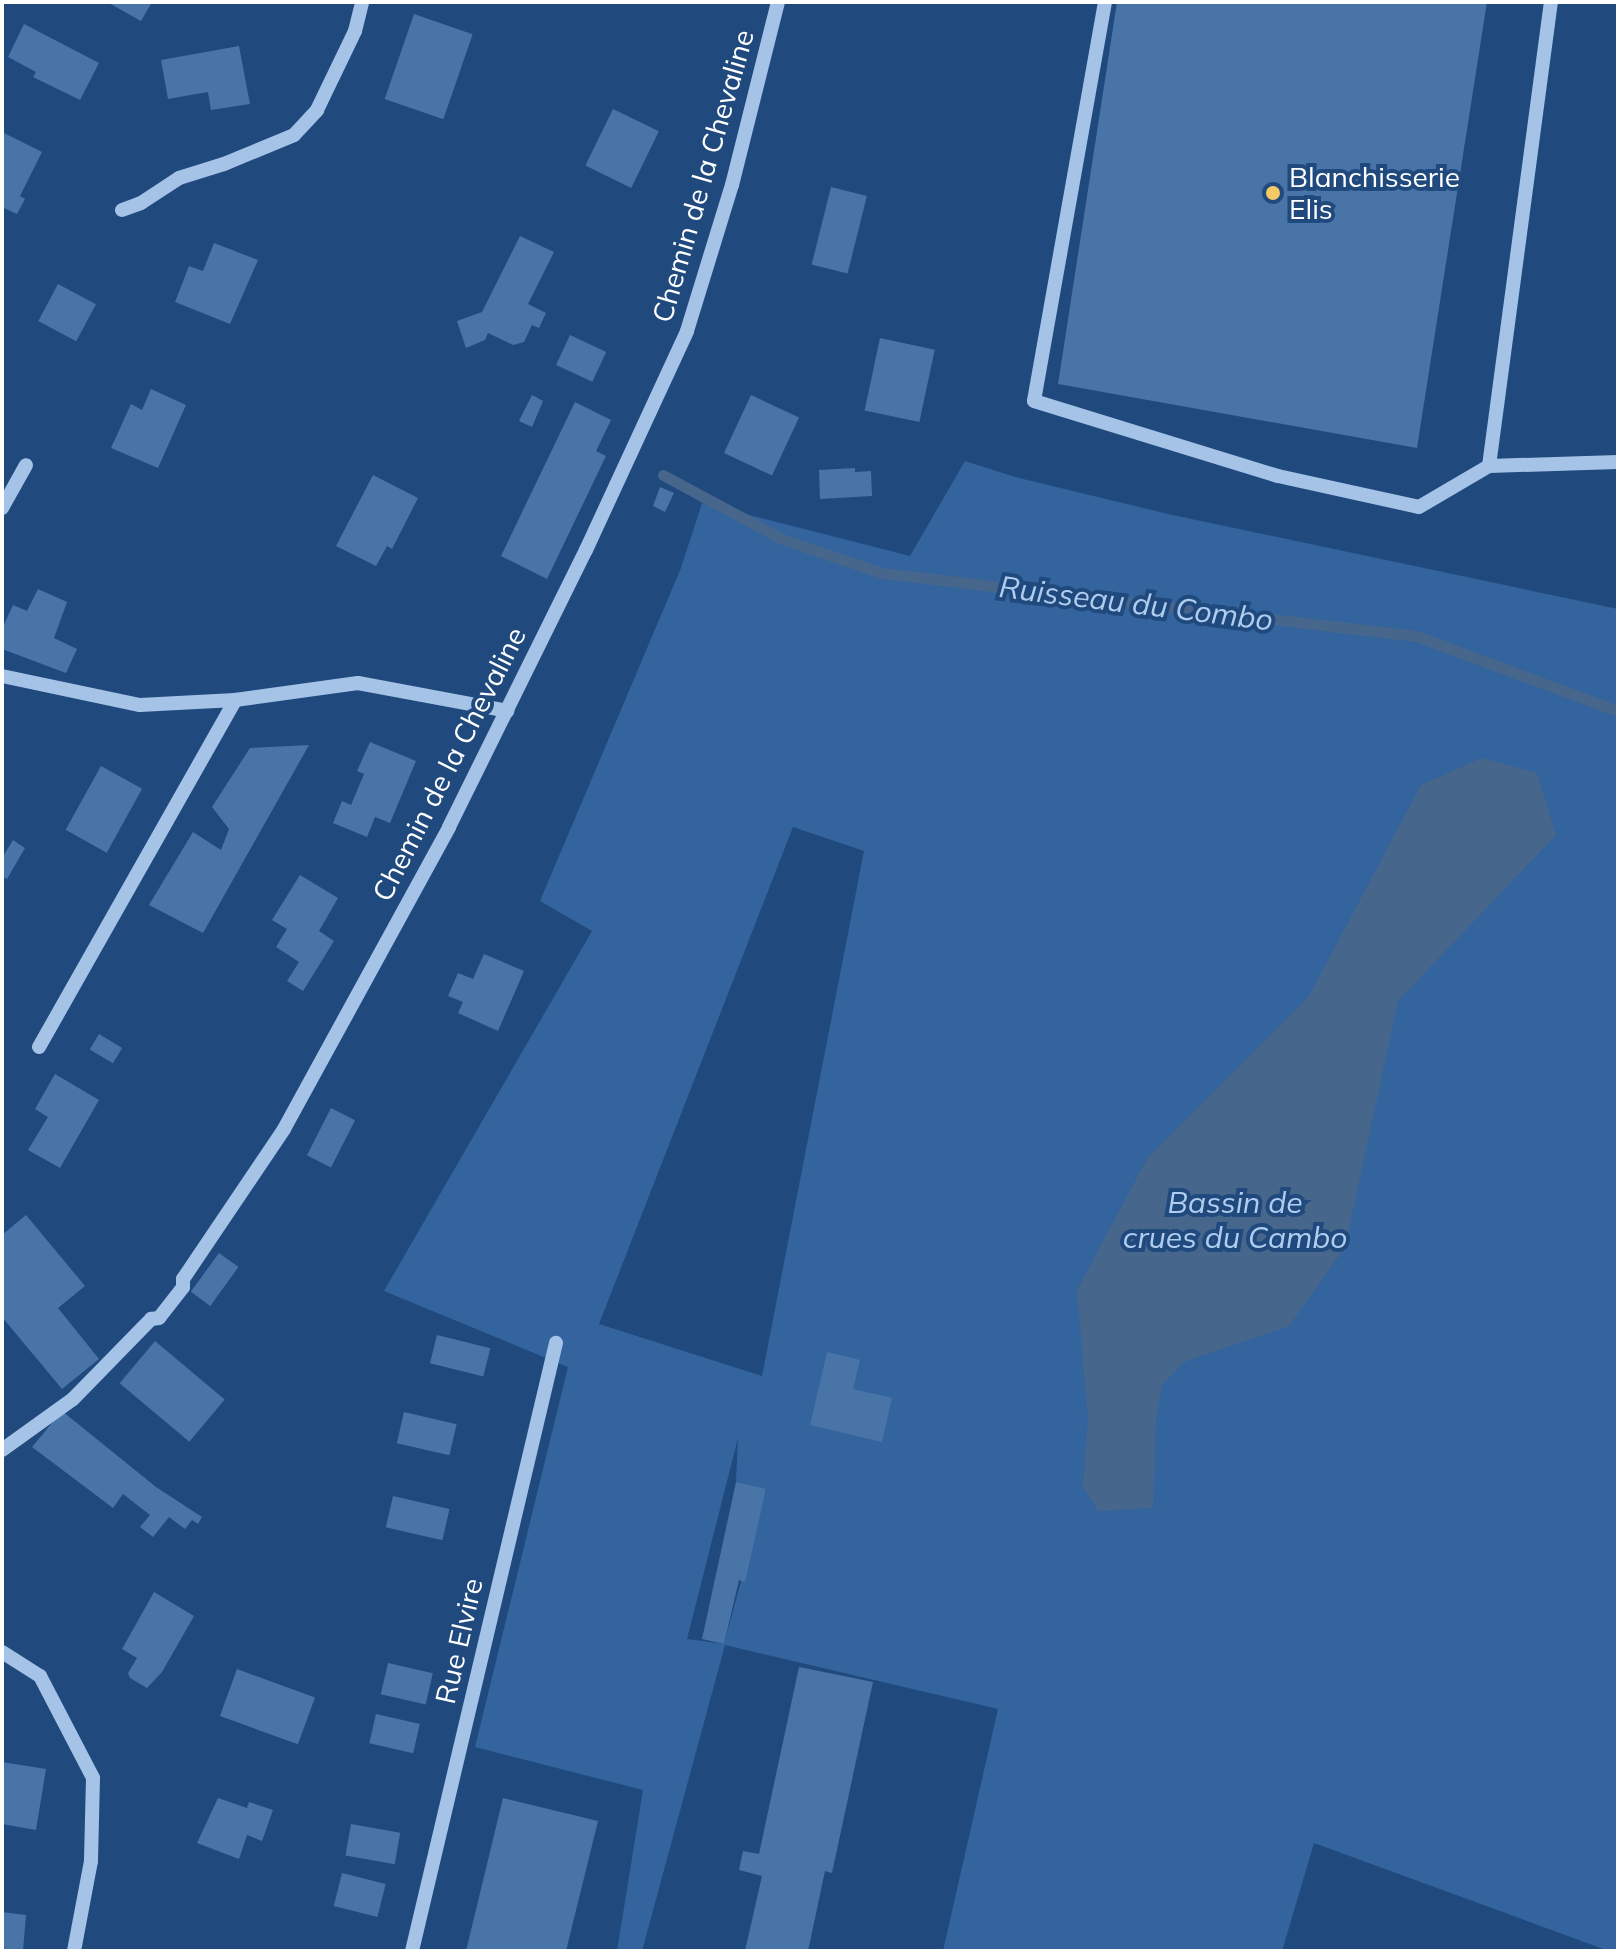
<!DOCTYPE html>
<style>
body{margin:0}
#map{position:relative;width:1620px;height:1953px;overflow:hidden;background:#204a7e;font-family:Mulish,sans-serif}
div>[style]{position:absolute}
.green>*{inset:0;background:#33649d}
.water>*{inset:0;background:#47668c}
.stream>*{height:11px;margin:-5.5px;padding:0 5.5px;transform-origin:5.5px;border-radius:5.5px;background:#47668c}
.building>*{inset:0;background:#4974a8;transform-origin:0 0}
.minor>*{height:14px;margin:-7px;padding:0 7px;transform-origin:7px;border-radius:7px;background:#a5c3e7}
.dots>*{width:22px;height:22px;translate:-50% -50%;box-sizing:border-box;border:4px solid #204a7e;border-radius:50%}
span{translate:-50% -50%;white-space:nowrap;text-align:center;line-height:1.15;-webkit-text-stroke:8px #204a7e;paint-order:stroke}
.street-label{font-size:28px;color:#fff}
.poi-label{font-size:28px;color:#fff}
.left{translate:0 -50%;text-align:left}
.water-label{font-size:30px;color:#b0cdef;font-style:italic}
.frame{position:absolute;inset:0;border:4px solid #fff;pointer-events:none}
</style>
<div id="map">
<div class="green">
<div style="clip-path:polygon(evenodd,965px 461px,1015px 477px,1168px 514px,1618px 609px,1618px 1951px,1609px 1951px,1314px 1843px,1282px 1951px,943px 1951px,998px 1709px,725px 1645px,642px 1951px,617px 1951px,643px 1790px,475px 1747px,568px 1367px,384px 1291px,592px 931px,540px 901px,681px 568px,702px 503px,910px 556px,965px 461px,793px 827px,864px 851px,762px 1376px,599px 1324px,793px 827px,965px 461px,738px 1438px,736px 1482px,766px 1490px,724px 1644px,687px 1639px,738px 1438px)"></div>
</div>
<div class="water">
<div style="clip-path:polygon(1482px 758px,1537px 773px,1556px 835px,1398px 1001px,1345px 1247px,1289px 1326px,1184px 1362px,1162px 1385px,1156px 1418px,1153px 1508px,1098px 1511px,1083px 1487px,1088px 1419px,1077px 1290px,1148px 1157px,1309px 996px,1421px 785px)"></div>
</div>
<div class="stream">
<div style="left:663px;top:475px;width:135px;rotate:28.3deg"></div>
<div style="left:782px;top:539px;width:106px;rotate:18.8deg"></div>
<div style="left:882px;top:573px;width:538px;rotate:6.73deg"></div>
<div style="left:1416px;top:636px;width:215px;rotate:20.4deg"></div>
</div>
<div class="building">
<div style="clip-path:polygon(107px 2px,152px 2px,141px 21px)"></div>
<div style="clip-path:polygon(1117px 2px,1487px 2px,1417px 448px,1058px 384px)"></div>
<div style="left:414px;top:14px;width:62px;height:90px;rotate:19deg"></div>
<div style="clip-path:polygon(24px 24px,99px 63px,80px 100px,33px 77px,36px 72px,8px 57px)"></div>
<div style="clip-path:polygon(239px 46px,250px 104px,211px 110px,208px 92px,168px 99px,161px 60px)"></div>
<div style="left:613px;top:109px;width:51px;height:63px;rotate:26deg"></div>
<div style="clip-path:polygon(2px 132px,42px 152px,20px 196px,25px 199px,17px 214px,2px 207px)"></div>
<div style="left:831px;top:187px;width:37px;height:80px;rotate:14deg"></div>
<div style="clip-path:polygon(520px 236px,554px 252px,528px 304px,546px 313px,539px 328px,532px 325px,524px 342px,513px 345px,488px 333px,485px 340px,466px 348px,457px 321px,482px 312px)"></div>
<div style="clip-path:polygon(214px 243px,258px 260px,230px 324px,175px 302px,189px 266px,203px 271px)"></div>
<div style="left:58px;top:284px;width:43px;height:42px;rotate:28deg"></div>
<div style="left:570px;top:335px;width:40px;height:33px;rotate:25deg"></div>
<div style="left:880px;top:338px;width:56px;height:74px;rotate:12deg"></div>
<div style="clip-path:polygon(151px 389px,186px 405px,158px 468px,111px 448px,131px 404px,142px 410px)"></div>
<div style="clip-path:polygon(532px 395px,543px 401px,532px 427px,519px 421px)"></div>
<div style="left:751px;top:395px;width:53px;height:64px;rotate:25deg"></div>
<div style="clip-path:polygon(575px 402px,611px 420px,596px 451px,606px 456px,547px 579px,501px 556px)"></div>
<div style="clip-path:polygon(855px 468px,855px 472px,871px 471px,872px 496px,820px 499px,819px 470px)"></div>
<div style="clip-path:polygon(373px 475px,418px 498px,392px 549px,387px 546px,376px 566px,336px 546px)"></div>
<div style="clip-path:polygon(660px 487px,674px 493px,665px 512px,653px 506px)"></div>
<div style="clip-path:polygon(38px 589px,67px 602px,54px 638px,77px 649px,66px 673px,2px 649px,2px 629px,13px 605px,27px 611px)"></div>
<div style="clip-path:polygon(370px 742px,416px 761px,390px 823px,375px 817px,367px 837px,333px 823px,342px 801px,351px 805px,364px 774px,357px 771px)"></div>
<div style="clip-path:polygon(309px 745px,203px 933px,149px 905px,193px 832px,221px 850px,229px 829px,212px 807px,250px 748px)"></div>
<div style="left:101px;top:766px;width:47px;height:73px;rotate:29deg"></div>
<div style="clip-path:polygon(13px 840px,25px 848px,7px 879px,2px 876px,2px 858px)"></div>
<div style="clip-path:polygon(300px 875px,338px 898px,319px 931px,334px 941px,303px 991px,287px 981px,299px 962px,276px 947px,287px 929px,272px 920px)"></div>
<div style="clip-path:polygon(484px 954px,524px 971px,498px 1031px,458px 1013px,463px 1002px,448px 996px,458px 973px,473px 979px)"></div>
<div style="left:99px;top:1034px;width:27px;height:18px;rotate:31deg"></div>
<div style="clip-path:polygon(55px 1074px,99px 1100px,60px 1168px,28px 1150px,48px 1117px,35px 1109px)"></div>
<div style="left:331px;top:1108px;width:27px;height:53px;rotate:27deg"></div>
<div style="clip-path:polygon(26px 1215px,85px 1286px,58px 1308px,99px 1359px,62px 1389px,2px 1317px,2px 1235px)"></div>
<div style="left:219px;top:1253px;width:24px;height:48px;rotate:36deg"></div>
<div style="left:437px;top:1335px;width:55px;height:29px;rotate:14deg"></div>
<div style="left:155px;top:1341px;width:91px;height:55px;rotate:40deg"></div>
<div style="clip-path:polygon(827px 1352px,860px 1360px,853px 1389px,892px 1398px,882px 1442px,810px 1425px)"></div>
<div style="clip-path:polygon(62px 1411px,156px 1487px,202px 1517px,198px 1524px,192px 1520px,185px 1529px,169px 1517px,153px 1537px,140px 1527px,150px 1515px,123px 1494px,113px 1508px,32px 1447px)"></div>
<div style="left:404px;top:1412px;width:54px;height:32px;rotate:13deg"></div>
<div style="clip-path:polygon(736px 1482px,766px 1489px,745px 1582px,739px 1580px,724px 1644px,702px 1639px)"></div>
<div style="left:393px;top:1496px;width:58px;height:32px;rotate:13deg"></div>
<div style="clip-path:polygon(154px 1592px,194px 1616px,162px 1672px,147px 1688px,130px 1678px,128px 1673px,137px 1658px,122px 1649px)"></div>
<div style="left:388px;top:1663px;width:46px;height:32px;rotate:13deg"></div>
<div style="clip-path:polygon(799px 1667px,873px 1682px,832px 1873px,825px 1871px,808px 1951px,745px 1951px,762px 1876px,739px 1870px,743px 1851px,759px 1854px)"></div>
<div style="left:237px;top:1669px;width:83px;height:50px;rotate:20deg"></div>
<div style="left:376px;top:1714px;width:45px;height:30px;rotate:13deg"></div>
<div style="clip-path:polygon(2px 1762px,46px 1769px,36px 1830px,2px 1824px)"></div>
<div style="clip-path:polygon(218px 1798px,247px 1808px,249px 1802px,273px 1810px,262px 1841px,247px 1835px,239px 1859px,197px 1843px)"></div>
<div style="clip-path:polygon(503px 1798px,598px 1821px,566px 1951px,466px 1951px)"></div>
<div style="left:351px;top:1824px;width:50px;height:32px;rotate:10deg"></div>
<div style="left:342px;top:1873px;width:45px;height:34px;rotate:14deg"></div>
<div style="clip-path:polygon(2px 1912px,26px 1915px,23px 1951px,2px 1951px)"></div>
</div>
<div class="minor">
<div style="left:1105px;top:2px;width:405px;rotate:100.1deg"></div>
<div style="left:1034px;top:401px;width:255px;rotate:17.1deg"></div>
<div style="left:1278px;top:476px;width:144px;rotate:12.4deg"></div>
<div style="left:1419px;top:507px;width:81px;rotate:-30.4deg"></div>
<div style="left:1489px;top:466px;width:129px;rotate:-1.8deg"></div>
<div style="left:122px;top:210px;width:20px;rotate:-20deg"></div>
<div style="left:141px;top:203px;width:45px;rotate:-33.3deg"></div>
<div style="left:179px;top:178px;width:47px;rotate:-17.3deg"></div>
<div style="left:224px;top:164px;width:76px;rotate:-22.5deg"></div>
<div style="left:294px;top:135px;width:34px;rotate:-47deg"></div>
<div style="left:317px;top:110px;width:88px;rotate:-64.3deg"></div>
<div style="left:355px;top:31px;width:30px;rotate:-76deg"></div>
<div style="left:1489px;top:466px;width:468px;rotate:-82.4deg"></div>
<div style="left:2px;top:508px;width:49px;rotate:-60.8deg"></div>
<div style="left:2px;top:676px;width:141px;rotate:11.9deg"></div>
<div style="left:140px;top:705px;width:95px;rotate:-3deg"></div>
<div style="left:235px;top:700px;width:124px;rotate:-7.9deg"></div>
<div style="left:358px;top:683px;width:152px;rotate:10.6deg"></div>
<div style="left:39px;top:1047px;width:399px;rotate:-60.5deg"></div>
<div style="left:2px;top:1450px;width:87px;rotate:-35.7deg"></div>
<div style="left:73px;top:1399px;width:112px;rotate:-45.7deg"></div>
<div style="left:151px;top:1319px;width:8px;rotate:-7deg"></div>
<div style="left:159px;top:1318px;width:39px;rotate:-52deg"></div>
<div style="left:183px;top:1287px;width:8px;rotate:-90deg"></div>
<div style="left:183px;top:1279px;width:181px;rotate:-56deg"></div>
<div style="left:284px;top:1129px;width:344px;rotate:-61.3deg"></div>
<div style="left:449px;top:827px;width:309px;rotate:-63.7deg"></div>
<div style="left:586px;top:550px;width:241px;rotate:-65.2deg"></div>
<div style="left:687px;top:331px;width:153px;rotate:-72.9deg"></div>
<div style="left:732px;top:185px;width:189px;rotate:-75.9deg"></div>
<div style="left:2px;top:1652px;width:45px;rotate:32.3deg"></div>
<div style="left:40px;top:1676px;width:115px;rotate:62.5deg"></div>
<div style="left:93px;top:1778px;width:83px;rotate:91.4deg"></div>
<div style="left:91px;top:1861px;width:92px;rotate:100.7deg"></div>
<div style="left:412px;top:1951px;width:625px;rotate:-76.68deg"></div>
</div>
<div class="dots">
<div style="left:1273px;top:193px;background:#f4ca65"></div>
</div>
<div class="street-label">
<span style="left:703px;top:176px;rotate:-74deg">Chemin de la Chevaline</span>
<span style="left:449px;top:764px;rotate:-63deg">Chemin de la Chevaline</span>
<span style="left:459px;top:1641px;rotate:-77deg">Rue Elvire</span>
</div>
<div class="poi-label">
<span class="left" style="left:1289px;top:193px">Blanchisserie<br>Elis</span>
</div>
<div class="water-label">
<span style="left:1136px;top:603px;rotate:7deg">Ruisseau du Combo</span>
<span style="left:1235px;top:1219px">Bassin de<br>crues du Cambo</span>
</div>
<div class="frame"></div>
</div>
